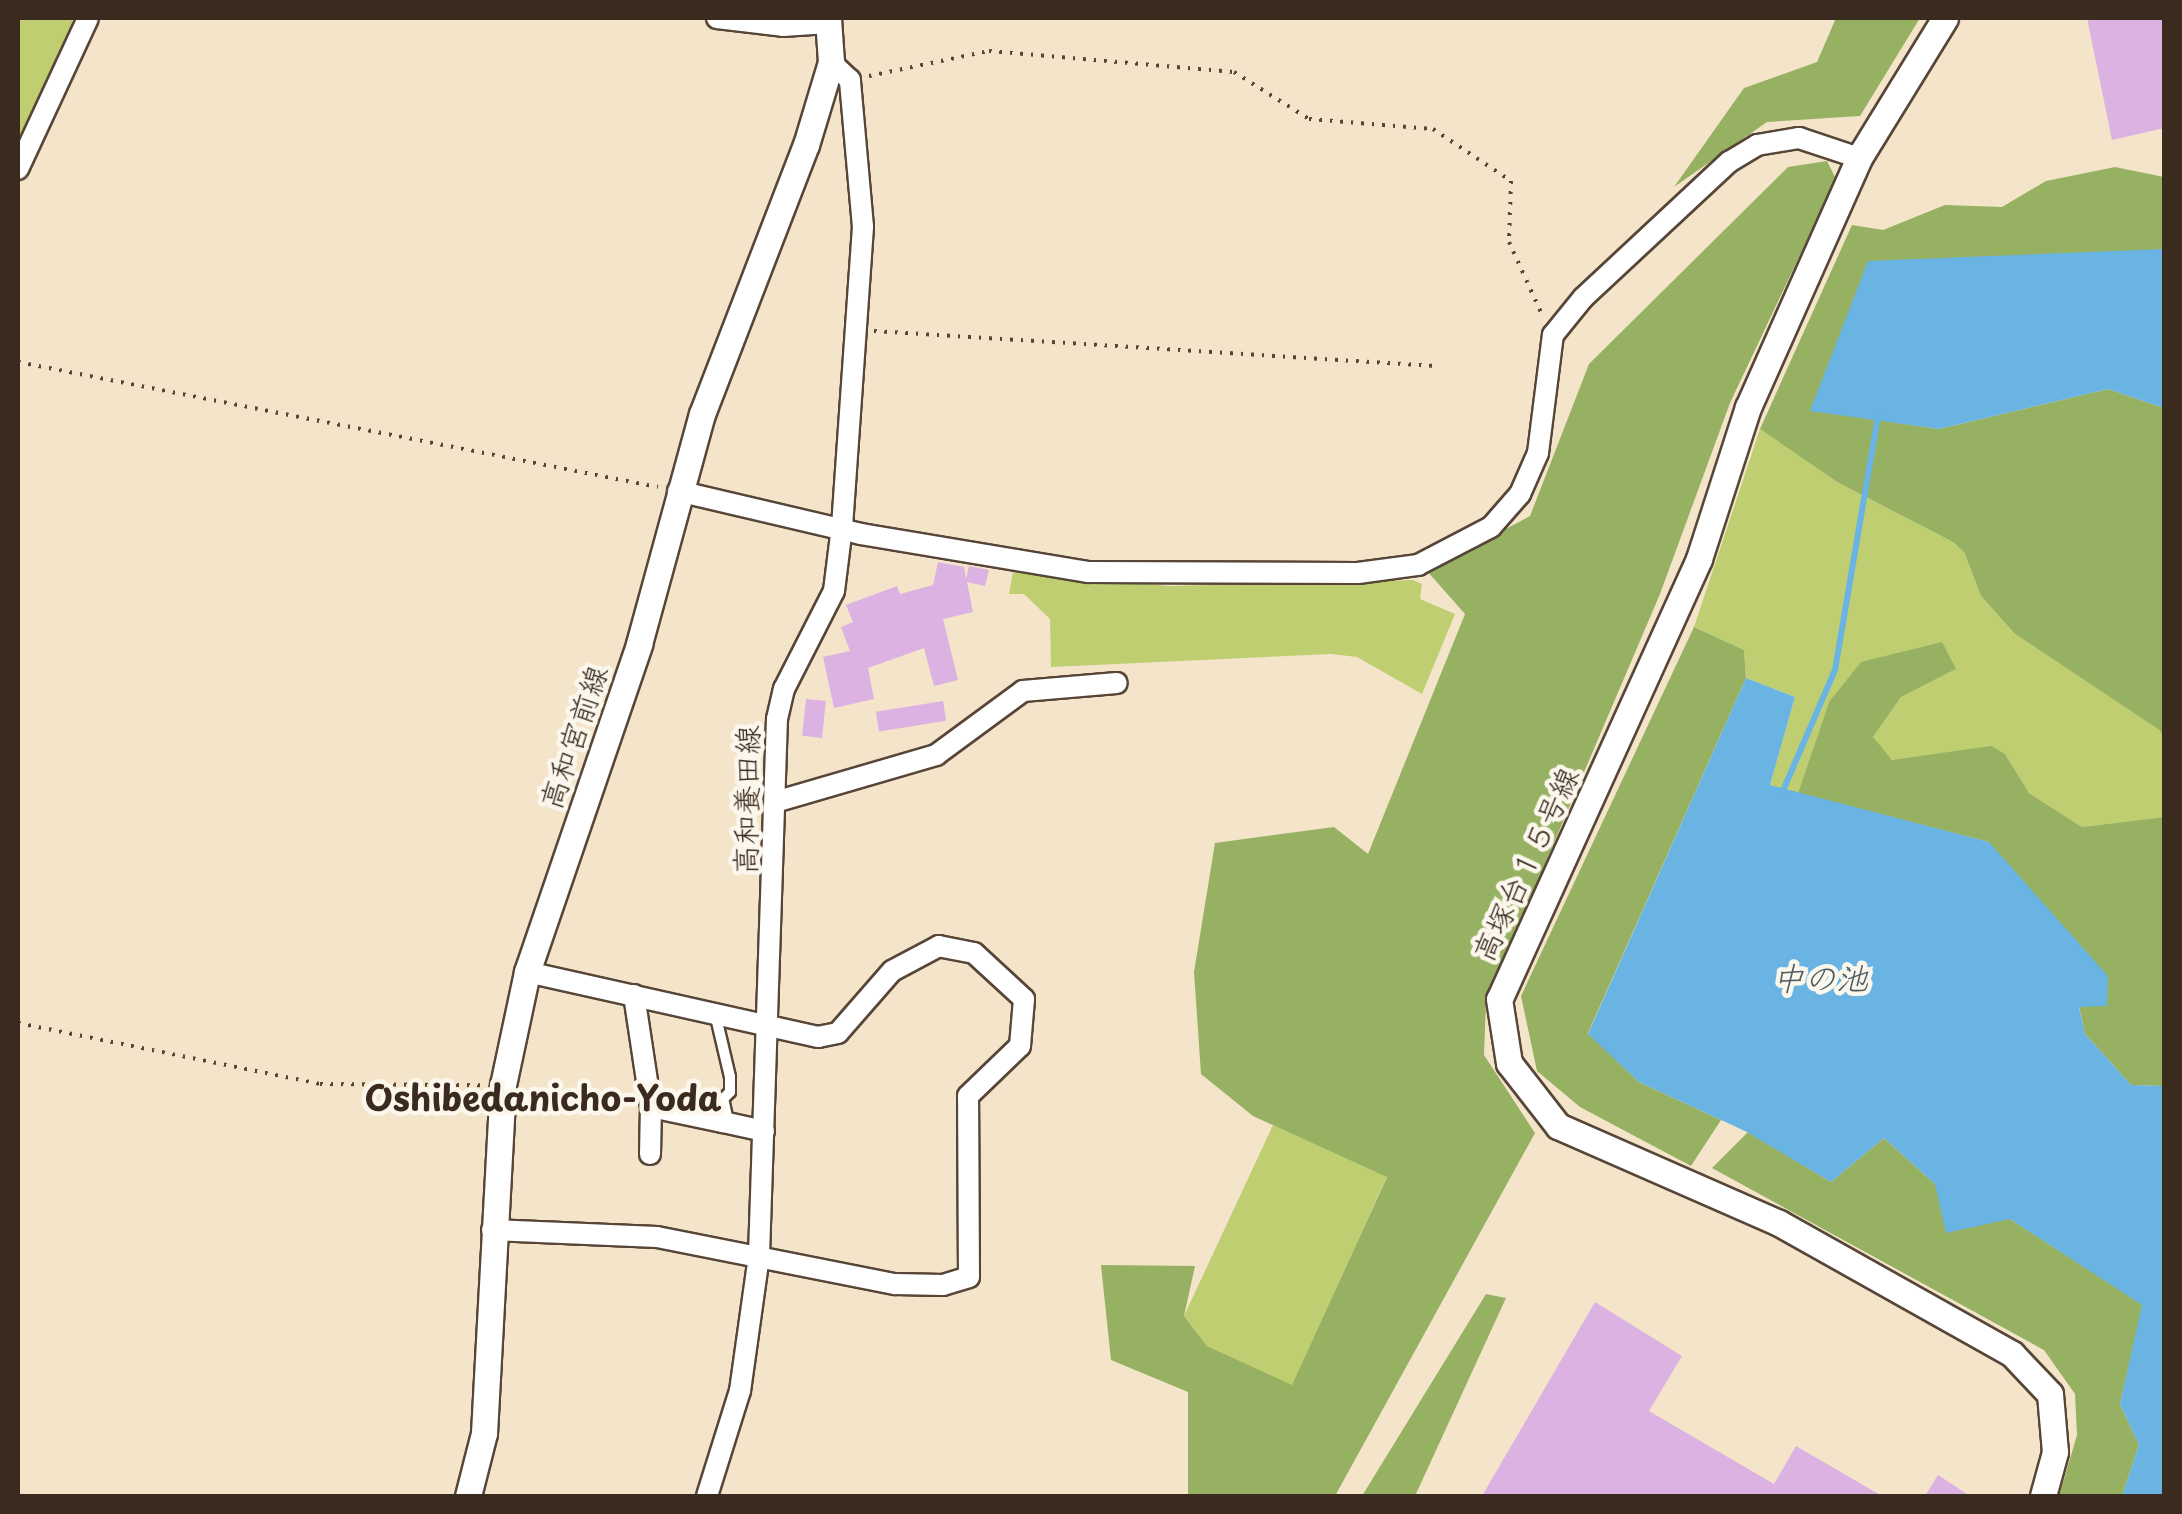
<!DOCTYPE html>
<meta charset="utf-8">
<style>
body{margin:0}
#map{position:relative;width:2182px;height:1514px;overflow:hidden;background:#f4e4ca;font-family:"Playpen Sans","Klee One",sans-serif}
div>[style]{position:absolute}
.green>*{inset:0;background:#bfce70}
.forest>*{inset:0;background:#97b162}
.water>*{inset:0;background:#69b4e2}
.stream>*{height:6px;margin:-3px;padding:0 3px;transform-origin:3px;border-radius:3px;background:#69b4e2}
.building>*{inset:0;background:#dbb2e1;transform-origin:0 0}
.path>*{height:4px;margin-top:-2px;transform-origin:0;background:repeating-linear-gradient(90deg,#574638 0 2.5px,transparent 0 10.5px)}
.roads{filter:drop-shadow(2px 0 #574638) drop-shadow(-2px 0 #574638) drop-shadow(0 2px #574638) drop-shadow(0 -2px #574638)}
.service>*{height:10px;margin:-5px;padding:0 5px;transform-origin:5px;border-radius:5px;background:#fff}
.minor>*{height:20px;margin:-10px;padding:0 10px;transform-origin:10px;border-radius:10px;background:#fff}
.tertiary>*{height:25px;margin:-12.5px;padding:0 12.5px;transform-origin:12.5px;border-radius:12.5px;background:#fff}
span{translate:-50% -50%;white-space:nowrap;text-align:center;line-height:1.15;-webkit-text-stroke:9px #fbf7ec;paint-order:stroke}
.street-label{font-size:30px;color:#3b2a1e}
.water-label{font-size:32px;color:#4b5a63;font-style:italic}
.quarter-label{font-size:35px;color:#3b2a1e;font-weight:700}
.frame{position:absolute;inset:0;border:20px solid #3b2a1e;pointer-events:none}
</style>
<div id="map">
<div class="green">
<div style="clip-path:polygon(18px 18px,73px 18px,61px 65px,18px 150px)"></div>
<div style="clip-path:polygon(1760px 429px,1837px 482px,1953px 542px,1964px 552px,1981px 596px,2015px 634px,2162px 731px,2164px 817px,2082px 827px,2029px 793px,2005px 754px,1914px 761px,1893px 760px,1881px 750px,1873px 737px,1901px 697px,1956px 669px,1829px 702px,1798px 793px,1770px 785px,1795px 697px,1746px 678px,1744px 650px,1694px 627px)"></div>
<div style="clip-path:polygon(1013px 572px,1169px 586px,1413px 580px,1422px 584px,1420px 599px,1455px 614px,1422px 694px,1357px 657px,1331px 654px,1051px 667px,1050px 619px,1024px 594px,1009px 594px)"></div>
<div style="clip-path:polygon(1273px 1125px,1387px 1176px,1292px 1386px,1207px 1346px,1184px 1316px)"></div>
</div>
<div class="forest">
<div style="clip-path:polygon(1836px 18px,1920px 18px,1860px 116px,1767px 122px,1674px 187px,1744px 88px,1817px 62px)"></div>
<div style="clip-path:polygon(1827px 161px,1836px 179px,1730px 403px,1660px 594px,1486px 1002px,1484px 1055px,1535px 1133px,1335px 1496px,1188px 1496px,1188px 1392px,1111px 1360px,1101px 1265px,1195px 1266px,1184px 1316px,1207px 1346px,1292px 1385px,1387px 1177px,1253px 1116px,1201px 1074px,1194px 972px,1215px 843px,1334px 827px,1368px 854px,1465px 614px,1427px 571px,1530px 516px,1589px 364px,1788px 167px)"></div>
<div style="clip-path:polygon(2115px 167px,2164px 177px,2164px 249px,1811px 410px,1939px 429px,2108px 389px,2164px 408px,2164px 743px,2161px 731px,2015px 634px,1981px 596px,1964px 552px,1953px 542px,1837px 482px,1760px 429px,1852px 225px,1883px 230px,1945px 205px,2002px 207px,2046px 181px)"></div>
<div style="clip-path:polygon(1694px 627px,1744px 650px,1746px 678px,1588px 1033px,1639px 1082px,1721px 1120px,1691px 1166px,1580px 1107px,1537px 1071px,1521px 996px)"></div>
<div style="clip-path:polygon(1942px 642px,1956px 669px,1901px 697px,1873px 737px,1892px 760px,1991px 746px,2005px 754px,2029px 793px,2082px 827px,2164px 817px,2164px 1086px,2131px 1085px,2085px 1034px,2079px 1006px,1989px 842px,1798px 793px,1829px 702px,1861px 662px)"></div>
<div style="clip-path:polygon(1748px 1132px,1831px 1182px,1884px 1138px,1935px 1184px,2010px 1219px,2143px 1305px,2120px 1404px,2139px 1445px,2122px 1496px,2059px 1496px,2077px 1435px,2075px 1394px,2044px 1350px,1712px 1168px)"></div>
<div style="clip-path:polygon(1486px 1294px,1506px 1298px,1415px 1496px,1362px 1496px)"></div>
</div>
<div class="water">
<div style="clip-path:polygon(2164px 249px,2164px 408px,2108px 389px,1939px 429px,1810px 411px,1868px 261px)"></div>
<div style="clip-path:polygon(1746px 678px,1795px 697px,1770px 785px,1989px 842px,2108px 976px,2107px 1006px,2079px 1007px,2085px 1034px,2131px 1085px,2164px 1086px,2164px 1496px,2122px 1496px,2139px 1445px,2120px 1404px,2142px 1305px,2010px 1219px,1946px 1233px,1935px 1184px,1884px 1138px,1831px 1182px,1747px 1132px,1639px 1082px,1588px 1034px)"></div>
</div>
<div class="stream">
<div style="left:1782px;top:793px;width:134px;rotate:-66.7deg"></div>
<div style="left:1835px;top:670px;width:259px;rotate:-80.4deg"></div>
</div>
<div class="building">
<div style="clip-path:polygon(2087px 18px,2164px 18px,2164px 128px,2112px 140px)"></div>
<div style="clip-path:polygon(938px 562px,964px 567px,966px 579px,969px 566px,989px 570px,985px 586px,967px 582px,973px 612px,943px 619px,958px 680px,934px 686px,924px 648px,868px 668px,874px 699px,834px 708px,823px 657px,850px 651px,841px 627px,853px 622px,846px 605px,897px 586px,900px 594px,933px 585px)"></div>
<div style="left:806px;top:699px;width:20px;height:37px;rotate:6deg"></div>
<div style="left:943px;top:701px;width:20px;height:68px;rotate:81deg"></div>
<div style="clip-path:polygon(1595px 1302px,1682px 1356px,1649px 1411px,1774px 1484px,1796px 1446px,1882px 1496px,1482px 1496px)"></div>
<div style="clip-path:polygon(1938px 1475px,1970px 1496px,1925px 1496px)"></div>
</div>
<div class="path">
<div style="left:869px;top:76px;width:123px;rotate:-11.8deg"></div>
<div style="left:989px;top:51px;width:246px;rotate:4.9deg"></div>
<div style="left:1234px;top:72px;width:89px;rotate:32.1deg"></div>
<div style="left:1309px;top:119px;width:124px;rotate:4.6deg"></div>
<div style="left:1433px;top:129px;width:94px;rotate:33.7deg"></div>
<div style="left:1511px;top:181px;width:61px;rotate:91.9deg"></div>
<div style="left:1509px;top:242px;width:82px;rotate:65.6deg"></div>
<div style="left:874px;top:331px;width:563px;rotate:3.56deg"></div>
<div style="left:18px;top:362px;width:652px;rotate:11.05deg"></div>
<div style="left:18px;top:1023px;width:308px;rotate:11.4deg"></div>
<div style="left:320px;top:1084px;width:162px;rotate:0.4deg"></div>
</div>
<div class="roads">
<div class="service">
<div style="left:715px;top:1013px;width:66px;rotate:76.8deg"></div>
<div style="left:730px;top:1077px;width:15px;rotate:90deg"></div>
<div style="left:730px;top:1092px;width:16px;rotate:135deg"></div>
</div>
<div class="minor">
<div style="left:717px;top:18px;width:66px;rotate:6.9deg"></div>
<div style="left:783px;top:26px;width:45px;rotate:-3.8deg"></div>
<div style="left:18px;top:169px;width:166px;rotate:-65.1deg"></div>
<div style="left:678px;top:491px;width:188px;rotate:13.2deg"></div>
<div style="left:861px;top:534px;width:230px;rotate:9.5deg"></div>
<div style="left:1088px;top:572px;width:270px;rotate:0.2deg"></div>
<div style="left:1358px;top:573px;width:61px;rotate:-7.6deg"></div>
<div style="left:1418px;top:565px;width:82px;rotate:-27.5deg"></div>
<div style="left:1491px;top:527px;width:44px;rotate:-48.7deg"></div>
<div style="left:1520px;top:494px;width:45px;rotate:-66.3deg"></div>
<div style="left:1538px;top:453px;width:119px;rotate:-82.8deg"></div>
<div style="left:1553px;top:335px;width:48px;rotate:-51deg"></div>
<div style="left:1583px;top:298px;width:200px;rotate:-43deg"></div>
<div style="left:1729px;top:162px;width:33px;rotate:-31deg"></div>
<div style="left:1757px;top:145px;width:43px;rotate:-9.5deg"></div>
<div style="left:1799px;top:138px;width:63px;rotate:18.4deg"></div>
<div style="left:778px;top:801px;width:165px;rotate:-16.2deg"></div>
<div style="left:936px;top:755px;width:108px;rotate:-36.3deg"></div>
<div style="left:1023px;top:691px;width:94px;rotate:-4.9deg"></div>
<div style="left:634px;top:995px;width:113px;rotate:81.4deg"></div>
<div style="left:723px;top:1122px;width:42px;rotate:12.4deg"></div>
<div style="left:650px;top:1154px;width:47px;rotate:-88.8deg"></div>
<div style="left:651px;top:1107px;width:74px;rotate:11.8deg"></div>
<div style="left:723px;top:1122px;width:19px;rotate:-102deg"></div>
<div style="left:492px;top:1230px;width:165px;rotate:2.4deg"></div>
<div style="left:657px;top:1237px;width:243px;rotate:11.2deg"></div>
<div style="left:895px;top:1284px;width:48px;rotate:1.2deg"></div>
<div style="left:943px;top:1285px;width:27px;rotate:-17deg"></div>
<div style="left:969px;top:1277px;width:181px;rotate:-90.3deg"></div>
<div style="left:968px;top:1096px;width:72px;rotate:-43.9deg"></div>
<div style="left:1020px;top:1046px;width:47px;rotate:-85.1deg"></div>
<div style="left:1024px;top:999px;width:68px;rotate:-137.4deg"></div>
<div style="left:974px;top:953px;width:36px;rotate:-169deg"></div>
<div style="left:939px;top:946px;width:53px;rotate:152deg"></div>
<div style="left:892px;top:971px;width:82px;rotate:131.1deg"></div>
<div style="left:838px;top:1033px;width:20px;rotate:169deg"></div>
<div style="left:818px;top:1037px;width:298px;rotate:-167.4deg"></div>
<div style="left:707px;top:1496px;width:110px;rotate:-72.6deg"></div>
<div style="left:740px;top:1391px;width:137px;rotate:-82deg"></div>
<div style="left:759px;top:1255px;width:536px;rotate:-88.08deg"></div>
<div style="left:777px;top:719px;width:31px;rotate:-77deg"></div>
<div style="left:784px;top:689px;width:110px;rotate:-63deg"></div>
<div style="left:834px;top:591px;width:64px;rotate:-82.9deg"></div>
<div style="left:842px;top:527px;width:301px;rotate:-86deg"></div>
<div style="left:863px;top:227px;width:148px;rotate:-95.1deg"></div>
<div style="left:850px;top:80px;width:26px;rotate:-137deg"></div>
</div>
<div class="tertiary">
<div style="left:1945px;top:18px;width:164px;rotate:121.6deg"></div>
<div style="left:1859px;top:158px;width:273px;rotate:114deg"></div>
<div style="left:1748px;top:407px;width:160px;rotate:107.9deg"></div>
<div style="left:1699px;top:559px;width:483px;rotate:114.4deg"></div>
<div style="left:1499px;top:999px;width:65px;rotate:81.1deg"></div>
<div style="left:1509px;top:1063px;width:80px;rotate:52.1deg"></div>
<div style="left:1558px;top:1126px;width:241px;rotate:23.7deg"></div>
<div style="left:1779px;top:1223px;width:267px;rotate:29.3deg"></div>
<div style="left:2012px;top:1354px;width:55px;rotate:46.5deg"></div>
<div style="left:2050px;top:1394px;width:58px;rotate:85.1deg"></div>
<div style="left:2055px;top:1452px;width:46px;rotate:105.3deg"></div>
<div style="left:468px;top:1496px;width:65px;rotate:-75.7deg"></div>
<div style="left:484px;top:1433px;width:349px;rotate:-86.9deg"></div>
<div style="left:503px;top:1085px;width:116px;rotate:-78deg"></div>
<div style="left:527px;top:972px;width:347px;rotate:-71.1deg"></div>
<div style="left:639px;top:644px;width:238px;rotate:-74.7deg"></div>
<div style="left:702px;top:414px;width:288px;rotate:-68.9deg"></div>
<div style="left:806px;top:145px;width:87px;rotate:-73.2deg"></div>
<div style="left:831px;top:62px;width:44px;rotate:-93.9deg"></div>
</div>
</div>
<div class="street-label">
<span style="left:573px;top:737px;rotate:-71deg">高和宮前線</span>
<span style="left:746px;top:800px;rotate:-89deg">高和養田線</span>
<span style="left:1525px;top:864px;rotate:-65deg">高塚台１５号線</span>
</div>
<div class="water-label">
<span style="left:1820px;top:977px">中の池</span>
</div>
<div class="quarter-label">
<span style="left:543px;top:1097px">Oshibedanicho-Yoda</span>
</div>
<div class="frame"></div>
</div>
